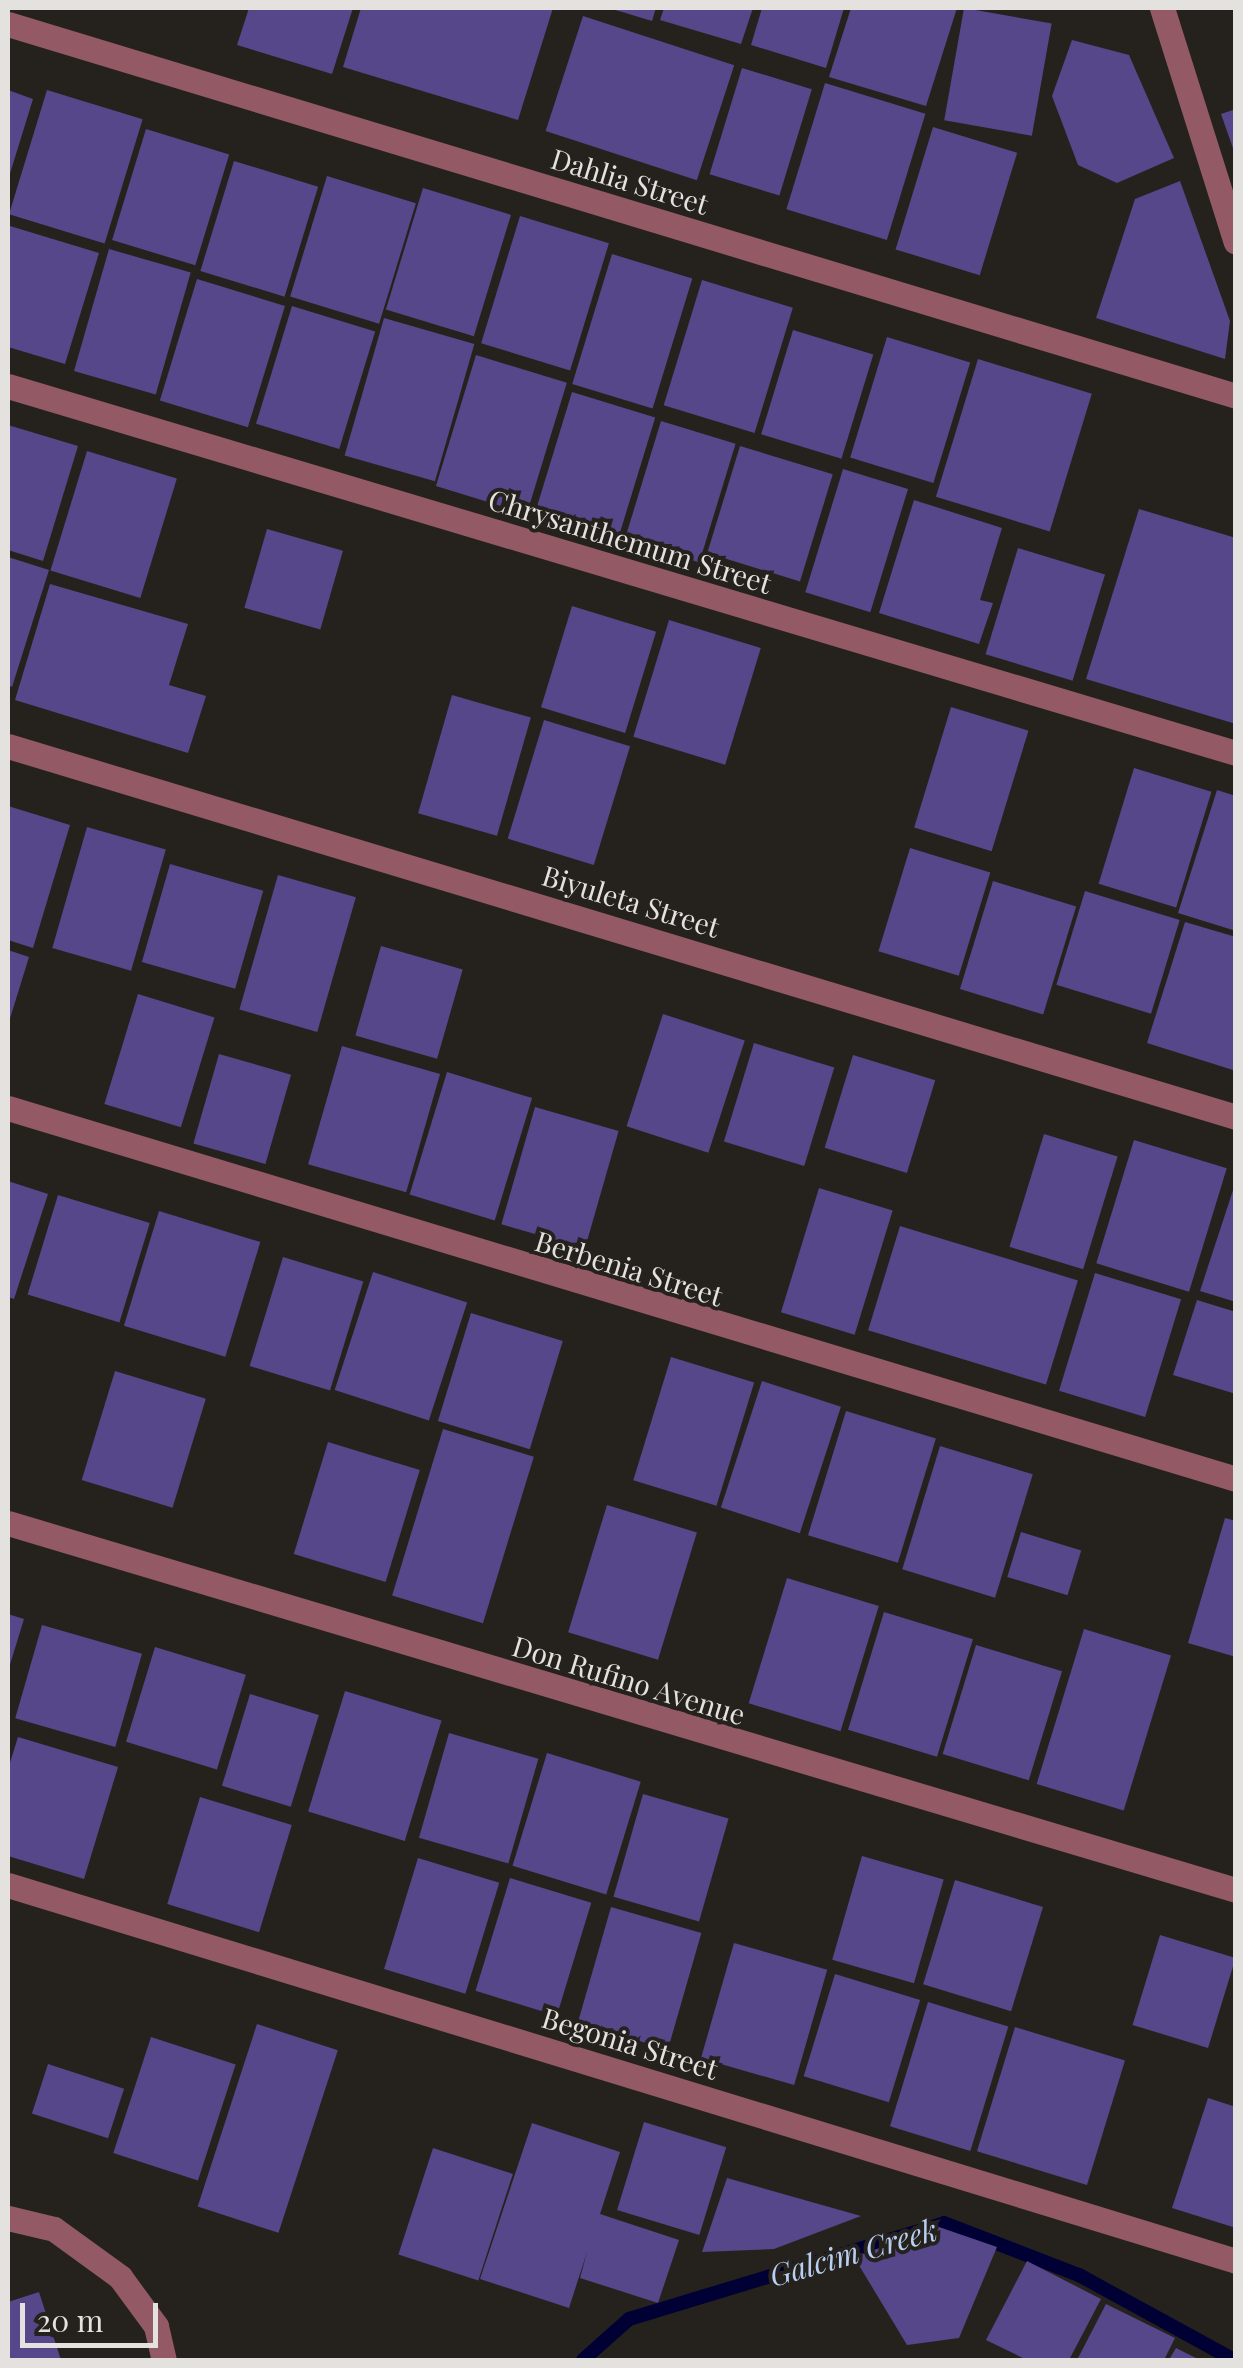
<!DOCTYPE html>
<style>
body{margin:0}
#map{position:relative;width:1243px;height:2368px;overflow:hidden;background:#25221e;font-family:"Playfair Display",serif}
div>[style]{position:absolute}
.stream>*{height:14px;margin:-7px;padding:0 7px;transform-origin:7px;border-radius:7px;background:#000034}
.building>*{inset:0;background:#56468a;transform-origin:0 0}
.minor>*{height:25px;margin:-12.5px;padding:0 12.5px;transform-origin:12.5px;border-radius:12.5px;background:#935a65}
span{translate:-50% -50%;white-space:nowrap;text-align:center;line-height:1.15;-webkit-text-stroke:8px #25221e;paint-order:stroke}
.street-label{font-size:28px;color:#e4e2df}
.water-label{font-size:30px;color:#b9cff2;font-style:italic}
.frame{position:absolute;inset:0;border:10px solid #e4e2df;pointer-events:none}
.scale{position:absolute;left:20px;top:2303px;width:138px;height:45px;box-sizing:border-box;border:5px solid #e4e2df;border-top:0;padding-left:12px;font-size:30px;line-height:35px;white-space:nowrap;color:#e4e2df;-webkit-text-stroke:8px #25221e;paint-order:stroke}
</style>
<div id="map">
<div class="stream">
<div style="left:583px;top:2360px;width:62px;rotate:-41.7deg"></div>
<div style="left:629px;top:2319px;width:329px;rotate:-16.9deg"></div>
<div style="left:944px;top:2223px;width:145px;rotate:21.1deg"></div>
<div style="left:1079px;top:2275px;width:177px;rotate:28.7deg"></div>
</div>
<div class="building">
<div style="clip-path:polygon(249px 8px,353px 8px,332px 74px,237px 45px)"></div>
<div style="clip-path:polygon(361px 8px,553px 8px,518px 120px,343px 67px)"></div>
<div style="clip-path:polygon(609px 8px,656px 8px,652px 21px)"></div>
<div style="clip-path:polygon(664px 8px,753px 8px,741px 44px,660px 20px)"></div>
<div style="clip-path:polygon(762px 8px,844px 8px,826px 68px,751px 45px)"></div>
<div style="clip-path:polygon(851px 8px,957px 8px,926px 106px,829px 77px)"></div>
<div style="left:964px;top:8px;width:89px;height:114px;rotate:10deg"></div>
<div style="left:583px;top:16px;width:159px;height:121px;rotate:18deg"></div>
<div style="clip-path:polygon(1072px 40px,1129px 55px,1174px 158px,1117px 183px,1078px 165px,1052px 96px)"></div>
<div style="left:742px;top:68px;width:73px;height:111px;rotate:17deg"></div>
<div style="left:825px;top:83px;width:105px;height:132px;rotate:17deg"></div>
<div style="clip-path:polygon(8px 90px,33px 99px,8px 180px)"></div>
<div style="left:47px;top:90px;width:100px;height:130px;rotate:17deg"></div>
<div style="clip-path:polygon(1236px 109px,1236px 154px,1235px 154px,1221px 114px)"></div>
<div style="left:933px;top:127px;width:88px;height:128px;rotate:17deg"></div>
<div style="left:146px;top:129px;width:87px;height:116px;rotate:17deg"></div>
<div style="left:234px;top:161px;width:88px;height:115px;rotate:17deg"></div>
<div style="left:327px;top:176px;width:93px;height:126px;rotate:17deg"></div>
<div style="clip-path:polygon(1180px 181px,1230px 321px,1225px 359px,1096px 318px,1135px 199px)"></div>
<div style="left:423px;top:188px;width:92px;height:127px;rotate:17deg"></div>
<div style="left:520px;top:216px;width:93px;height:133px;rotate:17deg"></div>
<div style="clip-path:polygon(10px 226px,99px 253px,65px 364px,8px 347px)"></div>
<div style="left:109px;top:249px;width:85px;height:127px;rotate:16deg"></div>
<div style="left:612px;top:254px;width:84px;height:136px;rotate:17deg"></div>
<div style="left:197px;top:279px;width:92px;height:127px;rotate:17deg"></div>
<div style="left:702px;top:280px;width:95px;height:131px;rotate:17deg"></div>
<div style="left:292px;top:306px;width:87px;height:123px;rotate:17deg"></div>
<div style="left:384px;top:318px;width:94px;height:143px;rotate:16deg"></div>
<div style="left:793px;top:330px;width:84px;height:109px;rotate:17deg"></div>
<div style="left:887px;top:337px;width:87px;height:126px;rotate:17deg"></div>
<div style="left:476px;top:355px;width:95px;height:137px;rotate:17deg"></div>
<div style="left:978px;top:359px;width:119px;height:144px;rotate:17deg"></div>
<div style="left:572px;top:392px;width:87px;height:127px;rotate:17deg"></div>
<div style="left:661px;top:421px;width:78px;height:124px;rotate:17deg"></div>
<div style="clip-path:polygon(8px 425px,78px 446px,43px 561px,8px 550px)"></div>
<div style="left:740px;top:446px;width:97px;height:112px;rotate:17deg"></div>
<div style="left:87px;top:451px;width:94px;height:125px;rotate:17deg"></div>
<div style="left:843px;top:469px;width:68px;height:129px;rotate:17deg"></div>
<div style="clip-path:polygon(914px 500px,1002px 528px,980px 600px,993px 603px,979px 644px,879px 613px)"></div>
<div style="clip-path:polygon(1139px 509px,1236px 538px,1236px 724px,1086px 679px)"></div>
<div style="left:267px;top:529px;width:79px;height:82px;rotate:16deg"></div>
<div style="left:1018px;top:548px;width:91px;height:111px;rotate:17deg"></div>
<div style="clip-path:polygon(8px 557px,49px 570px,12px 687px,8px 685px)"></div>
<div style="clip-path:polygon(50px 584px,188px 624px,169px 685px,206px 696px,188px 753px,15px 700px)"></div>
<div style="left:572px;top:606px;width:88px;height:106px;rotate:17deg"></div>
<div style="left:669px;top:620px;width:96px;height:122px;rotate:17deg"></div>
<div style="left:452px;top:695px;width:82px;height:123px;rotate:16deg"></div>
<div style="left:951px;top:707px;width:81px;height:126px;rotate:17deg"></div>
<div style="left:544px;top:720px;width:90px;height:124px;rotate:17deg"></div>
<div style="left:1134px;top:768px;width:81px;height:121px;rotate:17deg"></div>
<div style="clip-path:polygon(1217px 790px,1236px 796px,1236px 931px,1178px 913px)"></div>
<div style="clip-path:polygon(8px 806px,70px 825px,33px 948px,8px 940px)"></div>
<div style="left:87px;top:827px;width:82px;height:126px;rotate:16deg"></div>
<div style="left:910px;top:848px;width:84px;height:108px;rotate:17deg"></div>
<div style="left:170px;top:864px;width:97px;height:102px;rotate:16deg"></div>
<div style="left:278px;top:875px;width:81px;height:140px;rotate:16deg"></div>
<div style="left:993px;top:881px;width:87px;height:113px;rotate:17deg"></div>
<div style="left:1085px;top:891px;width:99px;height:98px;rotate:17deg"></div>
<div style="clip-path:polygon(1185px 922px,1236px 937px,1233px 1070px,1147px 1043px)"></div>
<div style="left:381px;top:946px;width:85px;height:93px;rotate:16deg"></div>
<div style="clip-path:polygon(8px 950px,29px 957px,8px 1025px)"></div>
<div style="left:138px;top:994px;width:80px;height:115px;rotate:17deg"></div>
<div style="left:663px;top:1014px;width:86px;height:118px;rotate:18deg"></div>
<div style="left:754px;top:1043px;width:84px;height:103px;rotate:17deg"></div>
<div style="left:342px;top:1046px;width:102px;height:123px;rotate:16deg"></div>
<div style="left:219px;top:1054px;width:75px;height:93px;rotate:16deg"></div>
<div style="left:853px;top:1055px;width:86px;height:97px;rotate:17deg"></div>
<div style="left:447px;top:1072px;width:89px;height:128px;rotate:17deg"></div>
<div style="left:535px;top:1107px;width:87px;height:122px;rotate:16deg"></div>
<div style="left:1044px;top:1134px;width:77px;height:118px;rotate:17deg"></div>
<div style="left:1134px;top:1140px;width:97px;height:129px;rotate:17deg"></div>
<div style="clip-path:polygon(8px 1181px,48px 1194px,14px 1299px,8px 1297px)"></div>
<div style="clip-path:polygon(1236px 1181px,1236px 1302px,1200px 1291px)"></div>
<div style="left:819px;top:1188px;width:77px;height:130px;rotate:17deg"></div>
<div style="left:58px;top:1195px;width:96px;height:104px;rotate:17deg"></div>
<div style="left:159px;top:1211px;width:106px;height:120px;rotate:17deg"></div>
<div style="left:900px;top:1226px;width:186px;height:109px;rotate:17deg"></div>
<div style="left:283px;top:1257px;width:84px;height:114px;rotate:17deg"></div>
<div style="left:373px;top:1272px;width:99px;height:124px;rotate:18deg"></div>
<div style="left:1095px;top:1273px;width:90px;height:123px;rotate:17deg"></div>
<div style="clip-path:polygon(1197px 1300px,1236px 1312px,1236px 1394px,1173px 1375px)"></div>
<div style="left:471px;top:1313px;width:96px;height:113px;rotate:17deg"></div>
<div style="left:671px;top:1357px;width:87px;height:129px;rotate:17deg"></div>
<div style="left:115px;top:1371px;width:95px;height:114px;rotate:17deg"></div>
<div style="left:762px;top:1381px;width:83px;height:133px;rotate:18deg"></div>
<div style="left:846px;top:1411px;width:94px;height:130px;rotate:17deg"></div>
<div style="left:443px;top:1429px;width:95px;height:174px;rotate:17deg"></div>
<div style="left:328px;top:1442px;width:96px;height:117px;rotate:17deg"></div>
<div style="left:940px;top:1446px;width:97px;height:129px;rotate:17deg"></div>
<div style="left:607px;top:1505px;width:94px;height:133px;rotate:17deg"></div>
<div style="clip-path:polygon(1225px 1518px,1236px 1521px,1236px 1657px,1188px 1643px)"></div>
<div style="left:1021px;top:1532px;width:63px;height:47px;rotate:17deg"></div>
<div style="left:787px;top:1578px;width:96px;height:131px;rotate:17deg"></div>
<div style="left:884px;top:1612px;width:93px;height:123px;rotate:17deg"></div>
<div style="clip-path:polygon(8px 1614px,24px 1619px,8px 1671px)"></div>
<div style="left:42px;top:1625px;width:104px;height:97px;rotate:16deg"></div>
<div style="left:1084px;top:1629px;width:91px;height:162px;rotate:17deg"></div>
<div style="left:976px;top:1645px;width:90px;height:114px;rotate:17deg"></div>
<div style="left:155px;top:1647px;width:95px;height:99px;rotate:17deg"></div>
<div style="left:345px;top:1691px;width:101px;height:126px;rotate:17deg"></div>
<div style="left:250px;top:1694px;width:72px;height:96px;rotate:17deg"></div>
<div style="left:449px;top:1733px;width:93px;height:109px;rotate:16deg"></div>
<div style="clip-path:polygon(18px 1737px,118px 1767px,84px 1879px,8px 1856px,8px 1769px)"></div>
<div style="left:547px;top:1753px;width:98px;height:118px;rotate:17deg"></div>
<div style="left:643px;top:1794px;width:89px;height:107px;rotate:16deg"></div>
<div style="left:200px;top:1797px;width:96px;height:112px;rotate:17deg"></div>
<div style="left:862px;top:1856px;width:85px;height:108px;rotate:16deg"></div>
<div style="left:418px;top:1858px;width:85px;height:116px;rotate:17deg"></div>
<div style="left:510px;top:1878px;width:85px;height:118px;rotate:17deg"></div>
<div style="left:955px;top:1880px;width:92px;height:109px;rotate:17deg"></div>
<div style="left:611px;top:1907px;width:94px;height:121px;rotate:16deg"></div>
<div style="left:1160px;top:1935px;width:79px;height:94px;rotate:17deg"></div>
<div style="left:734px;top:1943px;width:97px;height:120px;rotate:16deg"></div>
<div style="left:835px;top:1974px;width:89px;height:107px;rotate:17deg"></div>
<div style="left:928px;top:2002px;width:84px;height:130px;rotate:17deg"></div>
<div style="left:257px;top:2024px;width:85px;height:192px;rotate:18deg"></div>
<div style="left:1015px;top:2027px;width:115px;height:130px;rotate:17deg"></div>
<div style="left:151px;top:2037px;width:89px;height:122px;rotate:18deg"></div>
<div style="left:48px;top:2064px;width:80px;height:52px;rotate:18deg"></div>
<div style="clip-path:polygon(1208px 2098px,1236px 2107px,1236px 2228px,1172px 2208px)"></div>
<div style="left:644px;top:2122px;width:86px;height:92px;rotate:17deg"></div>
<div style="clip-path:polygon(532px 2123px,620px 2152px,600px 2214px,679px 2240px,658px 2303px,580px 2278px,587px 2252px,569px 2308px,480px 2279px)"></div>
<div style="left:433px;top:2148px;width:84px;height:112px;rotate:18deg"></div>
<div style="clip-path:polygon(727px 2178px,861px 2216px,774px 2249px,702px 2252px)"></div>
<div style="clip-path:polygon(939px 2227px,997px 2247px,959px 2338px,907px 2345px,854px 2257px)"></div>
<div style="clip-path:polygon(1027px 2261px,1101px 2299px,1069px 2360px,1027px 2360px,986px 2340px)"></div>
<div style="clip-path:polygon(39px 2292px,61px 2360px,8px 2360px,8px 2302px)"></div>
<div style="clip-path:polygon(1106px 2304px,1175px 2338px,1164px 2360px,1077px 2360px)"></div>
<div style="clip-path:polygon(1176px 2348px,1200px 2360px,1169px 2360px)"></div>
</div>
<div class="minor">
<div style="left:1162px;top:8px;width:245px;rotate:72.5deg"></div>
<div style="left:8px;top:24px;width:1283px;rotate:16.85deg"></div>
<div style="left:8px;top:386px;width:1282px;rotate:16.64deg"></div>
<div style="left:8px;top:746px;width:1283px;rotate:16.81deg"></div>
<div style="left:8px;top:1108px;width:1283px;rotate:16.81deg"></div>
<div style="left:8px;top:1523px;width:1282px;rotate:16.64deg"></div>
<div style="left:8px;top:1885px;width:1284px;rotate:17.02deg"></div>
<div style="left:8px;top:2218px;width:47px;rotate:13.4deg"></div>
<div style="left:54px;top:2229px;width:82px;rotate:36deg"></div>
<div style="left:120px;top:2277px;width:61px;rotate:53.7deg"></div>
<div style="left:156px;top:2326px;width:35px;rotate:77deg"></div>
</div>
<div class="street-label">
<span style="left:630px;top:181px;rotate:17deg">Dahlia Street</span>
<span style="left:630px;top:541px;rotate:17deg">Chrysanthemum Street</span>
<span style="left:631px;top:901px;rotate:17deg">Biyuleta Street</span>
<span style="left:629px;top:1268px;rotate:17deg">Berbenia Street</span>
<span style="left:629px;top:1680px;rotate:17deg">Don Rufino Avenue</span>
<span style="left:630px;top:2043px;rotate:17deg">Begonia Street</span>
</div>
<div class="water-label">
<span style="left:853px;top:2252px;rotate:-16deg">Galcim Creek</span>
</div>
<div class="frame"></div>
<div class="scale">20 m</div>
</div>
